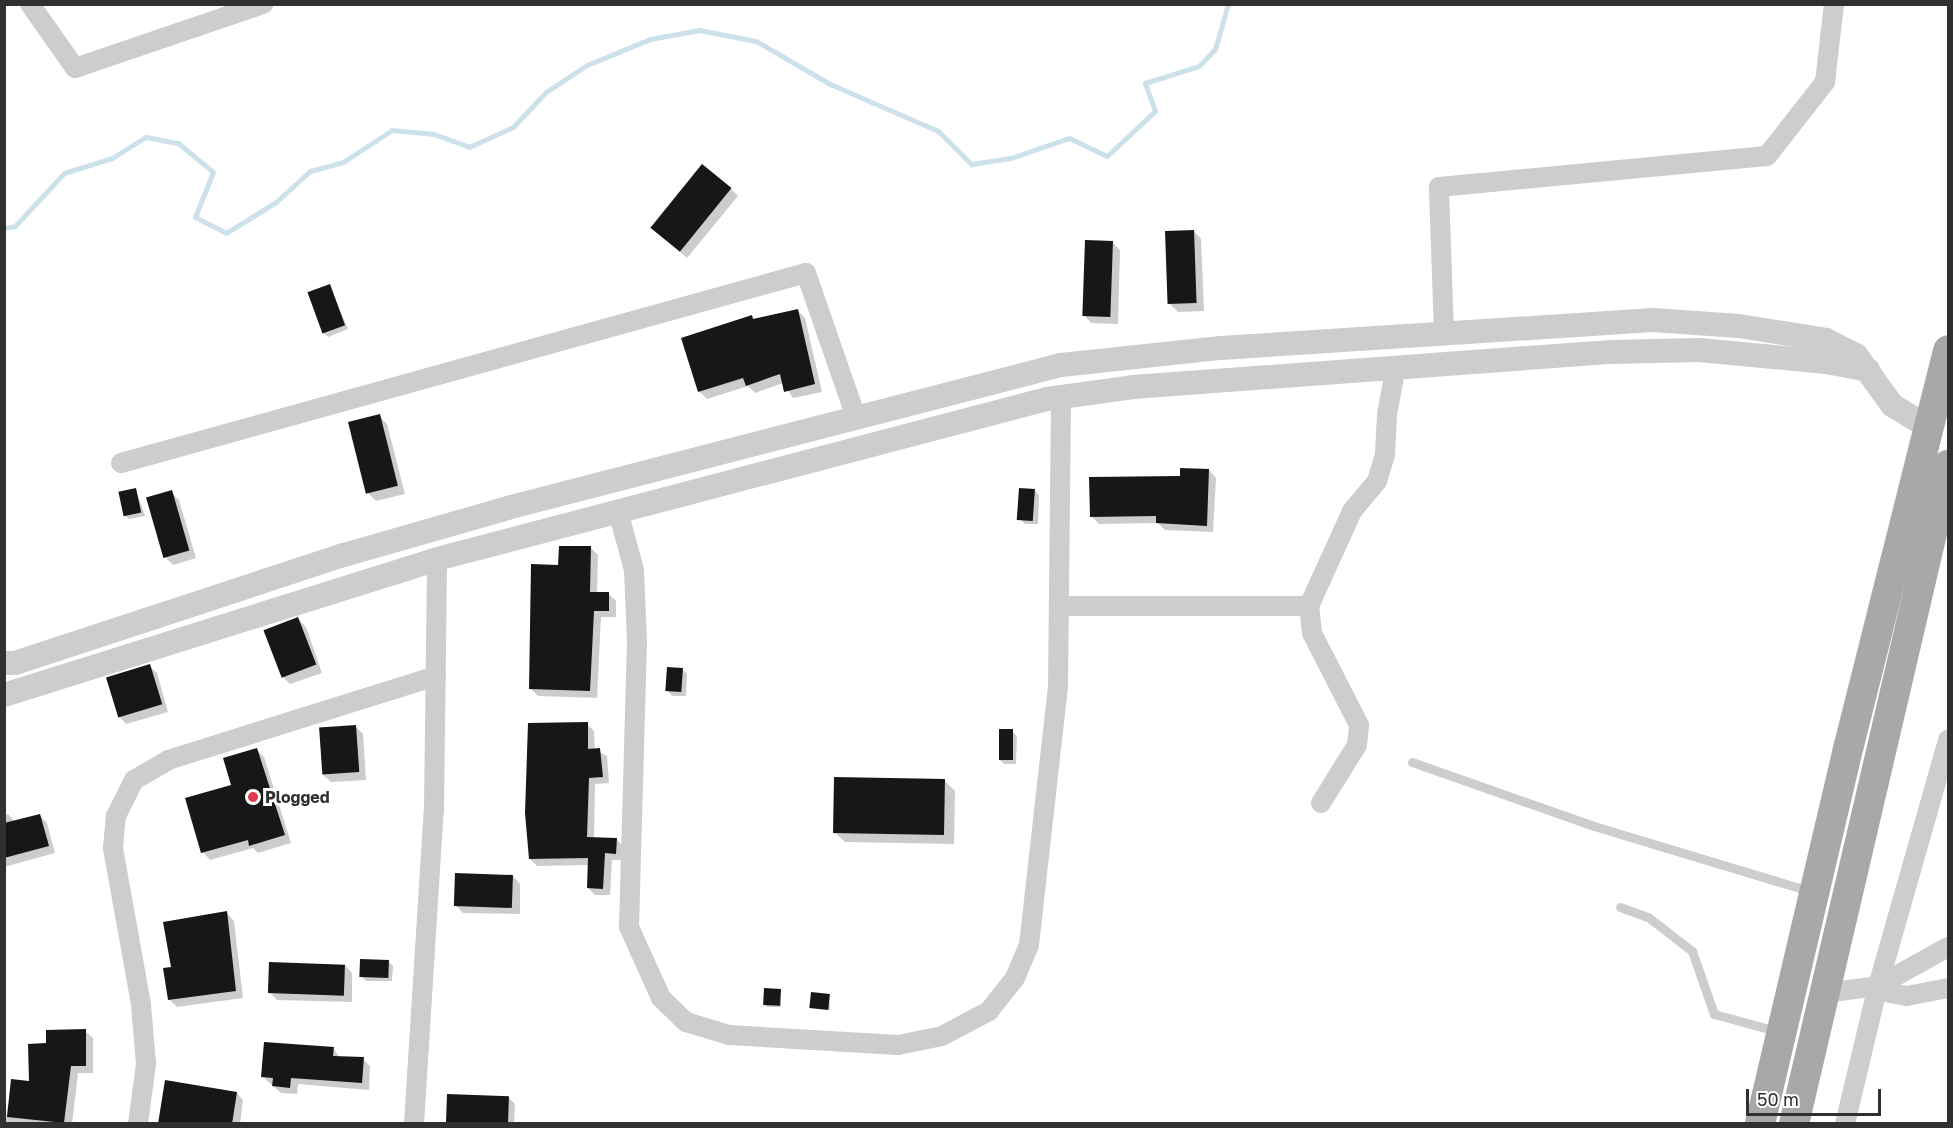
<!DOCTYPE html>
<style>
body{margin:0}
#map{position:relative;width:1953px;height:1128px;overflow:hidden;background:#fff;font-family:"Golos Text",sans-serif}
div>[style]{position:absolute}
.shadow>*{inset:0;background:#0003}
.stream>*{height:5px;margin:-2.5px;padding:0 2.5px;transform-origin:2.5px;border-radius:2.5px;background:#cde1eb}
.building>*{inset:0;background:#171717;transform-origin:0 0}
.service>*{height:9px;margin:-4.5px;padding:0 4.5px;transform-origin:4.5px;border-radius:4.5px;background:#cdcdcd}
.minor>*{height:20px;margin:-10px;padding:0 10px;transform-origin:10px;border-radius:10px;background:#cdcdcd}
.tertiary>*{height:24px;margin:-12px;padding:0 12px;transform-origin:12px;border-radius:12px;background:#cdcdcd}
.primary>*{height:30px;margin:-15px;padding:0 15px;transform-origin:15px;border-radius:15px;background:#a8a8a8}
.dots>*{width:16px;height:16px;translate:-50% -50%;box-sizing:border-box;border:3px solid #fff;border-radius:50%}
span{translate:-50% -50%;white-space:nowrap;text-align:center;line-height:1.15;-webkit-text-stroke:6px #fff;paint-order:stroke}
.poi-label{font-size:16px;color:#303030;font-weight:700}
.left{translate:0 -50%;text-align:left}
.frame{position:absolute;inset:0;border:6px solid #303030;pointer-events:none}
.scale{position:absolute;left:1746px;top:1089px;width:135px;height:27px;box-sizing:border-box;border:3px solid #303030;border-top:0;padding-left:8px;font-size:18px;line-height:21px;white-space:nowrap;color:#303030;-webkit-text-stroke:4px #fff;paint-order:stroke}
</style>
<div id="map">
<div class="shadow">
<div style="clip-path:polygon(731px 189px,738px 196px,687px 258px,652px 227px)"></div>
<div style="clip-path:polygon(1194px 231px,1201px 239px,1204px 311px,1178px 312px,1170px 304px)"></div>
<div style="clip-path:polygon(1112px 242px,1120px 250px,1118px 324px,1091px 323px,1084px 315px)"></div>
<div style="clip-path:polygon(329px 285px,348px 329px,328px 337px,323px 332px)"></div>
<div style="clip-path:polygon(798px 311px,805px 318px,822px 392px,793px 398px,783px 383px,755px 393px,748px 386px,707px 399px,699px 391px,751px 316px,755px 320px)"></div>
<div style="clip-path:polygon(379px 416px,387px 424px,405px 494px,376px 501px,368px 493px)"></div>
<div style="clip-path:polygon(1209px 470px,1216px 478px,1213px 532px,1165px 530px,1158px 523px,1099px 524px,1092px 517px)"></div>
<div style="clip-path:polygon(136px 490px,145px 516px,129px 519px,124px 514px)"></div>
<div style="clip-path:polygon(1034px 490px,1039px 495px,1038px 524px,1025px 524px,1020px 519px)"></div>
<div style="clip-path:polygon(171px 492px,179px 500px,196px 558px,173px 565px,165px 557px)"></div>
<div style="clip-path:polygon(591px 548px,598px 555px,597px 594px,609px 594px,616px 601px,616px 617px,601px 617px,597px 698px,538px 696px,531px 689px,560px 567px)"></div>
<div style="clip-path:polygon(298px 619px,306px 627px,322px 673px,290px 684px,283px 677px)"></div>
<div style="clip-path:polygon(149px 666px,157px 673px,168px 712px,126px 724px,119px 716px)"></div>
<div style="clip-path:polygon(682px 669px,687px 674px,686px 696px,672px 696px,668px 691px)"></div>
<div style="clip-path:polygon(587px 724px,594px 731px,595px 750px,607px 756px,609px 783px,595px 784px,594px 839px,616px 839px,623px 846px,623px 860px,612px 860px,610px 895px,595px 895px,588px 888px,590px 865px,537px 866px,530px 859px)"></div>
<div style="clip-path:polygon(355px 726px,363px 734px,366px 780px,331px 782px,323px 775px)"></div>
<div style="clip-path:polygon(1012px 731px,1017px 736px,1016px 764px,1004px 764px,999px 759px)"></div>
<div style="clip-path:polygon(256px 749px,264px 757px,291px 843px,258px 853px,253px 848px,210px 860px,203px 852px,233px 786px)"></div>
<div style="clip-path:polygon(945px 781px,955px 791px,954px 844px,845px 842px,834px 832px)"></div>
<div style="clip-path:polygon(8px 814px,15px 822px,39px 815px,47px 823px,55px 853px,4px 867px,4px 815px)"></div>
<div style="clip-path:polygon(513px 876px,520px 884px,520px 914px,463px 913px,456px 906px)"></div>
<div style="clip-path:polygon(227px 913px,234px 921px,243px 998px,177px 1007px,169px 999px,172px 968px)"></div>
<div style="clip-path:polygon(388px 961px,393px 966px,392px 981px,366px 981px,361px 976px)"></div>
<div style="clip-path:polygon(345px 965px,352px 973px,352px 1002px,277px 1000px,269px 992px)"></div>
<div style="clip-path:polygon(780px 990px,781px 1007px,767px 1007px,765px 1005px)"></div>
<div style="clip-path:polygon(829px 995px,830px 1010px,811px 1007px)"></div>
<div style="clip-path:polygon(85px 1031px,93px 1038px,93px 1073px,78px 1073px,72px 1124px,5px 1124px,12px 1081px,31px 1083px,47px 1045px)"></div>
<div style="clip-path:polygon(333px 1048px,340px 1058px,363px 1059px,370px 1066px,369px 1090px,298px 1084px,297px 1094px,281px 1093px,263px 1077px)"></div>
<div style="clip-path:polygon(237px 1093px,243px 1100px,240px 1124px,159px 1124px)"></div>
<div style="clip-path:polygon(508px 1097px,515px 1104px,514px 1124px,447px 1124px)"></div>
</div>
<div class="stream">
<div style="left:4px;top:228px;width:11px;rotate:-10deg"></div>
<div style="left:15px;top:226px;width:72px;rotate:-47.2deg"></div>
<div style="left:64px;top:173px;width:50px;rotate:-17.4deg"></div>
<div style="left:112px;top:158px;width:40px;rotate:-32deg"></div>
<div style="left:146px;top:137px;width:33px;rotate:11deg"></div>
<div style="left:178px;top:143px;width:45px;rotate:39.6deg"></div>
<div style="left:213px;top:172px;width:48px;rotate:111.8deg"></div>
<div style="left:195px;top:217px;width:35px;rotate:27deg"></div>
<div style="left:226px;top:233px;width:59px;rotate:-31.8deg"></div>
<div style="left:276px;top:202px;width:46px;rotate:-42.4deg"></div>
<div style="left:310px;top:171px;width:34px;rotate:-15deg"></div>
<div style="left:343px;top:162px;width:59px;rotate:-33.1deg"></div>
<div style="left:392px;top:130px;width:42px;rotate:5.4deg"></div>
<div style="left:434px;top:134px;width:37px;rotate:20deg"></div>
<div style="left:469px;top:147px;width:48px;rotate:-24.4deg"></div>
<div style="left:513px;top:127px;width:48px;rotate:-46.7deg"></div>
<div style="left:546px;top:92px;width:49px;rotate:-33.4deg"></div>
<div style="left:587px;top:65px;width:68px;rotate:-22.4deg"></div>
<div style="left:650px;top:39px;width:50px;rotate:-10.4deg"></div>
<div style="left:699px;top:30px;width:58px;rotate:10.9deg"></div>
<div style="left:756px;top:41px;width:86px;rotate:30.2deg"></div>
<div style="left:830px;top:84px;width:118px;rotate:23.5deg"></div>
<div style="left:938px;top:131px;width:47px;rotate:45deg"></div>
<div style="left:971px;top:164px;width:40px;rotate:-8.5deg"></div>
<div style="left:1011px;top:158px;width:61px;rotate:-19deg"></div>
<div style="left:1069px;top:138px;width:42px;rotate:25.3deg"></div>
<div style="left:1107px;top:156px;width:66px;rotate:-43.2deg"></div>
<div style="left:1155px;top:111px;width:30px;rotate:-110deg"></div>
<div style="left:1145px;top:83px;width:57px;rotate:-17.5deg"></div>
<div style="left:1199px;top:66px;width:23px;rotate:-47deg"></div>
<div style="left:1215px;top:49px;width:47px;rotate:-73.9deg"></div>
</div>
<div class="building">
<div style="left:702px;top:164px;width:38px;height:82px;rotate:39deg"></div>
<div style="left:1194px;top:230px;width:73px;height:29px;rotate:88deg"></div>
<div style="left:1085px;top:240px;width:28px;height:76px;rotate:2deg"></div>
<div style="left:330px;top:284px;width:44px;height:24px;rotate:70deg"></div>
<div style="clip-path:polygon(798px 309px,815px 384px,784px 392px,780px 374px,746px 386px,743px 378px,698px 392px,681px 338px,752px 315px,753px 319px)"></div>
<div style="left:380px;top:414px;width:74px;height:33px;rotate:76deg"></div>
<div style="clip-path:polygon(1180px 468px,1209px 469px,1207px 526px,1156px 523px,1156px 516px,1090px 517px,1089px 477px,1180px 476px)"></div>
<div style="left:136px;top:488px;width:25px;height:18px;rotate:78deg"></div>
<div style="left:1019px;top:488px;width:16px;height:32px;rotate:4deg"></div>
<div style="left:172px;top:490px;width:63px;height:27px;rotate:74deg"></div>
<div style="clip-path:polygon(559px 546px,591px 546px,590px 592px,609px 592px,609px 611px,594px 611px,590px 691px,529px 689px,531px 564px,558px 565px)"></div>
<div style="left:298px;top:617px;width:51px;height:37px;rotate:69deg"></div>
<div style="left:150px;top:664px;width:42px;height:46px;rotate:73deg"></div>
<div style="left:667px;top:667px;width:16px;height:24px;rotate:4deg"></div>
<div style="clip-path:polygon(588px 722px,588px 749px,600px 748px,603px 777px,589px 778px,587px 837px,617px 838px,616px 854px,605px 853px,603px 889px,587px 888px,588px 858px,529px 859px,525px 813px,528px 723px)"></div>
<div style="left:356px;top:725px;width:47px;height:37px;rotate:86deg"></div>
<div style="left:999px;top:729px;width:14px;height:31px"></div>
<div style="clip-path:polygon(257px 748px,285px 835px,249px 846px,248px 840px,201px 853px,185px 798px,231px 785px,223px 758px)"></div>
<div style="left:834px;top:777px;width:111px;height:56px;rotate:1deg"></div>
<div style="clip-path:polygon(40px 814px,49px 846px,4px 858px,4px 823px)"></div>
<div style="left:455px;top:873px;width:58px;height:33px;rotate:2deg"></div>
<div style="clip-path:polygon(227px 911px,236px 991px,168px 1000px,163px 968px,171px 967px,163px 922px)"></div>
<div style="left:360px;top:959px;width:29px;height:18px;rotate:2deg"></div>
<div style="left:269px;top:962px;width:76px;height:31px;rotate:2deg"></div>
<div style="left:764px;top:988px;width:17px;height:17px;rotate:3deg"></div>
<div style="left:811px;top:992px;width:19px;height:16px;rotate:6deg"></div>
<div style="clip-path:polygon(86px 1029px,86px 1066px,71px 1066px,64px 1123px,7px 1117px,11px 1079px,29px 1081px,28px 1044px,46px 1043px,46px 1030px)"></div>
<div style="clip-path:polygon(264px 1042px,334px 1047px,333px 1056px,364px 1057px,362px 1083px,291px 1078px,290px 1088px,272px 1086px,273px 1078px,261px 1077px)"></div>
<div style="clip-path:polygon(165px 1080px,237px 1092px,232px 1124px,158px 1124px)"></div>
<div style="left:447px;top:1094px;width:62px;height:30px;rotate:2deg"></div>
</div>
<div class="service">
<div style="left:1412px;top:762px;width:193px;rotate:19.4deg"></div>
<div style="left:1594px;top:826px;width:225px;rotate:16.8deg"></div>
<div style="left:1620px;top:907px;width:30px;rotate:20deg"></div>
<div style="left:1648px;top:917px;width:56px;rotate:37.7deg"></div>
<div style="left:1692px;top:951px;width:67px;rotate:70.8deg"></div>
<div style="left:1714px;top:1014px;width:64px;rotate:15.3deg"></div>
</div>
<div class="minor">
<div style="left:30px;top:4px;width:78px;rotate:54.9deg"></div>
<div style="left:75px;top:68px;width:199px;rotate:-18.8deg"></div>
<div style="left:1444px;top:333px;width:146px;rotate:-92deg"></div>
<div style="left:1439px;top:187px;width:329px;rotate:-5.4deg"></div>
<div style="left:1767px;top:156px;width:94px;rotate:-51.9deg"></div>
<div style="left:1825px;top:82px;width:79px;rotate:-83.4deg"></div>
<div style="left:121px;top:463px;width:711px;rotate:-15.5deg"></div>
<div style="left:806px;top:273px;width:152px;rotate:70.9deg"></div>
<div style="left:618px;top:511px;width:61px;rotate:74.8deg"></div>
<div style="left:634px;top:570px;width:71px;rotate:87.6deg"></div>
<div style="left:637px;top:641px;width:286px;rotate:91.6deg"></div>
<div style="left:629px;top:927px;width:78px;rotate:65.7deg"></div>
<div style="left:661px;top:998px;width:35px;rotate:44deg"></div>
<div style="left:686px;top:1022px;width:45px;rotate:16.8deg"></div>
<div style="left:729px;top:1035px;width:169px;rotate:3.4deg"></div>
<div style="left:898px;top:1045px;width:45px;rotate:-11.6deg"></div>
<div style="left:942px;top:1036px;width:53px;rotate:-28deg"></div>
<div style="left:989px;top:1011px;width:42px;rotate:-51.8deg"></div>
<div style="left:1015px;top:978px;width:36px;rotate:-67deg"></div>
<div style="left:1029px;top:945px;width:260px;rotate:-83.6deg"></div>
<div style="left:1058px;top:687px;width:290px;rotate:-89.4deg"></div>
<div style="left:1059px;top:606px;width:250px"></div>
<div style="left:1321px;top:803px;width:68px;rotate:-58.2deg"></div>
<div style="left:1357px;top:745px;width:20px;rotate:-84deg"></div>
<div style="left:1359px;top:725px;width:103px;rotate:-117.1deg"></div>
<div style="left:1312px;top:633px;width:27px;rotate:-96deg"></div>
<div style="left:1309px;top:606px;width:104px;rotate:-65.6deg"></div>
<div style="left:1352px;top:511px;width:39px;rotate:-50deg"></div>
<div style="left:1377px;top:481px;width:28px;rotate:-73deg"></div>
<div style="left:1385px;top:454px;width:40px;rotate:-87.1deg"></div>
<div style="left:1387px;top:414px;width:48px;rotate:-79.2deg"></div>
<div style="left:1878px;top:986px;width:14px;rotate:30deg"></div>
<div style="left:1890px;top:993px;width:17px;rotate:10deg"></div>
<div style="left:1907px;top:996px;width:42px;rotate:-11deg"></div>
<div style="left:1824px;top:993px;width:54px;rotate:-7.4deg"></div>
<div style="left:1878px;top:986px;width:80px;rotate:-29.1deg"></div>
<div style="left:138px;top:1124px;width:61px;rotate:-82.4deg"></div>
<div style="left:146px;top:1064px;width:60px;rotate:-94.8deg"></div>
<div style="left:141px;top:1004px;width:158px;rotate:-100.2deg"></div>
<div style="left:113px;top:848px;width:32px;rotate:-85deg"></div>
<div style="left:116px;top:816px;width:40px;rotate:-63.4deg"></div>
<div style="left:134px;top:780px;width:39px;rotate:-30deg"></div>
<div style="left:168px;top:760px;width:281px;rotate:-17.4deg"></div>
<div style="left:414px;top:1124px;width:315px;rotate:-86.4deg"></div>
<div style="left:434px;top:810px;width:251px;rotate:-89.3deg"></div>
<div style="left:1845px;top:1124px;width:142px;rotate:-76.6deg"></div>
<div style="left:1878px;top:986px;width:256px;rotate:-74.1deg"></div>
</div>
<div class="tertiary">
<div style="left:4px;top:663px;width:11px"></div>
<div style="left:15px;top:663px;width:346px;rotate:-18.2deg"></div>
<div style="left:344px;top:555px;width:174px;rotate:-16deg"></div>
<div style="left:511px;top:507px;width:568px;rotate:-14.48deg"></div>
<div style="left:1061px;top:365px;width:161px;rotate:-6.1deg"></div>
<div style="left:1221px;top:348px;width:433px;rotate:-3.7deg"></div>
<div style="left:1653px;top:320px;width:86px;rotate:4deg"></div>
<div style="left:1739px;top:326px;width:88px;rotate:9.1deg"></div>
<div style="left:1826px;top:340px;width:34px;rotate:27deg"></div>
<div style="left:1856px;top:355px;width:62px;rotate:54.2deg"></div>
<div style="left:1892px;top:405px;width:42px;rotate:31.4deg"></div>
<div style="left:4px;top:695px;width:454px;rotate:-17.4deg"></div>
<div style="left:437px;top:559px;width:631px;rotate:-14.7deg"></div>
<div style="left:1047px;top:399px;width:87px;rotate:-7.9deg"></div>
<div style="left:1133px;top:387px;width:480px;rotate:-4.2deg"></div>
<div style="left:1612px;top:352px;width:87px;rotate:-1.3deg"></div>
<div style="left:1699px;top:350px;width:128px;rotate:5.4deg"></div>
<div style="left:1826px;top:362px;width:43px;rotate:10.8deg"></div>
</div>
<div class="primary">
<div style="left:1760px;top:1124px;width:389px;rotate:-76.8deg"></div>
<div style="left:1849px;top:745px;width:407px;rotate:-75.9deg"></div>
<div style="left:1794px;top:1124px;width:677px;rotate:-76.85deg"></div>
</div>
<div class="dots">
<div style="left:253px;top:797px;background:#df3b50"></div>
</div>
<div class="poi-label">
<span class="left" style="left:265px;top:797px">Plogged</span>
</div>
<div class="frame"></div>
<div class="scale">50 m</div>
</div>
